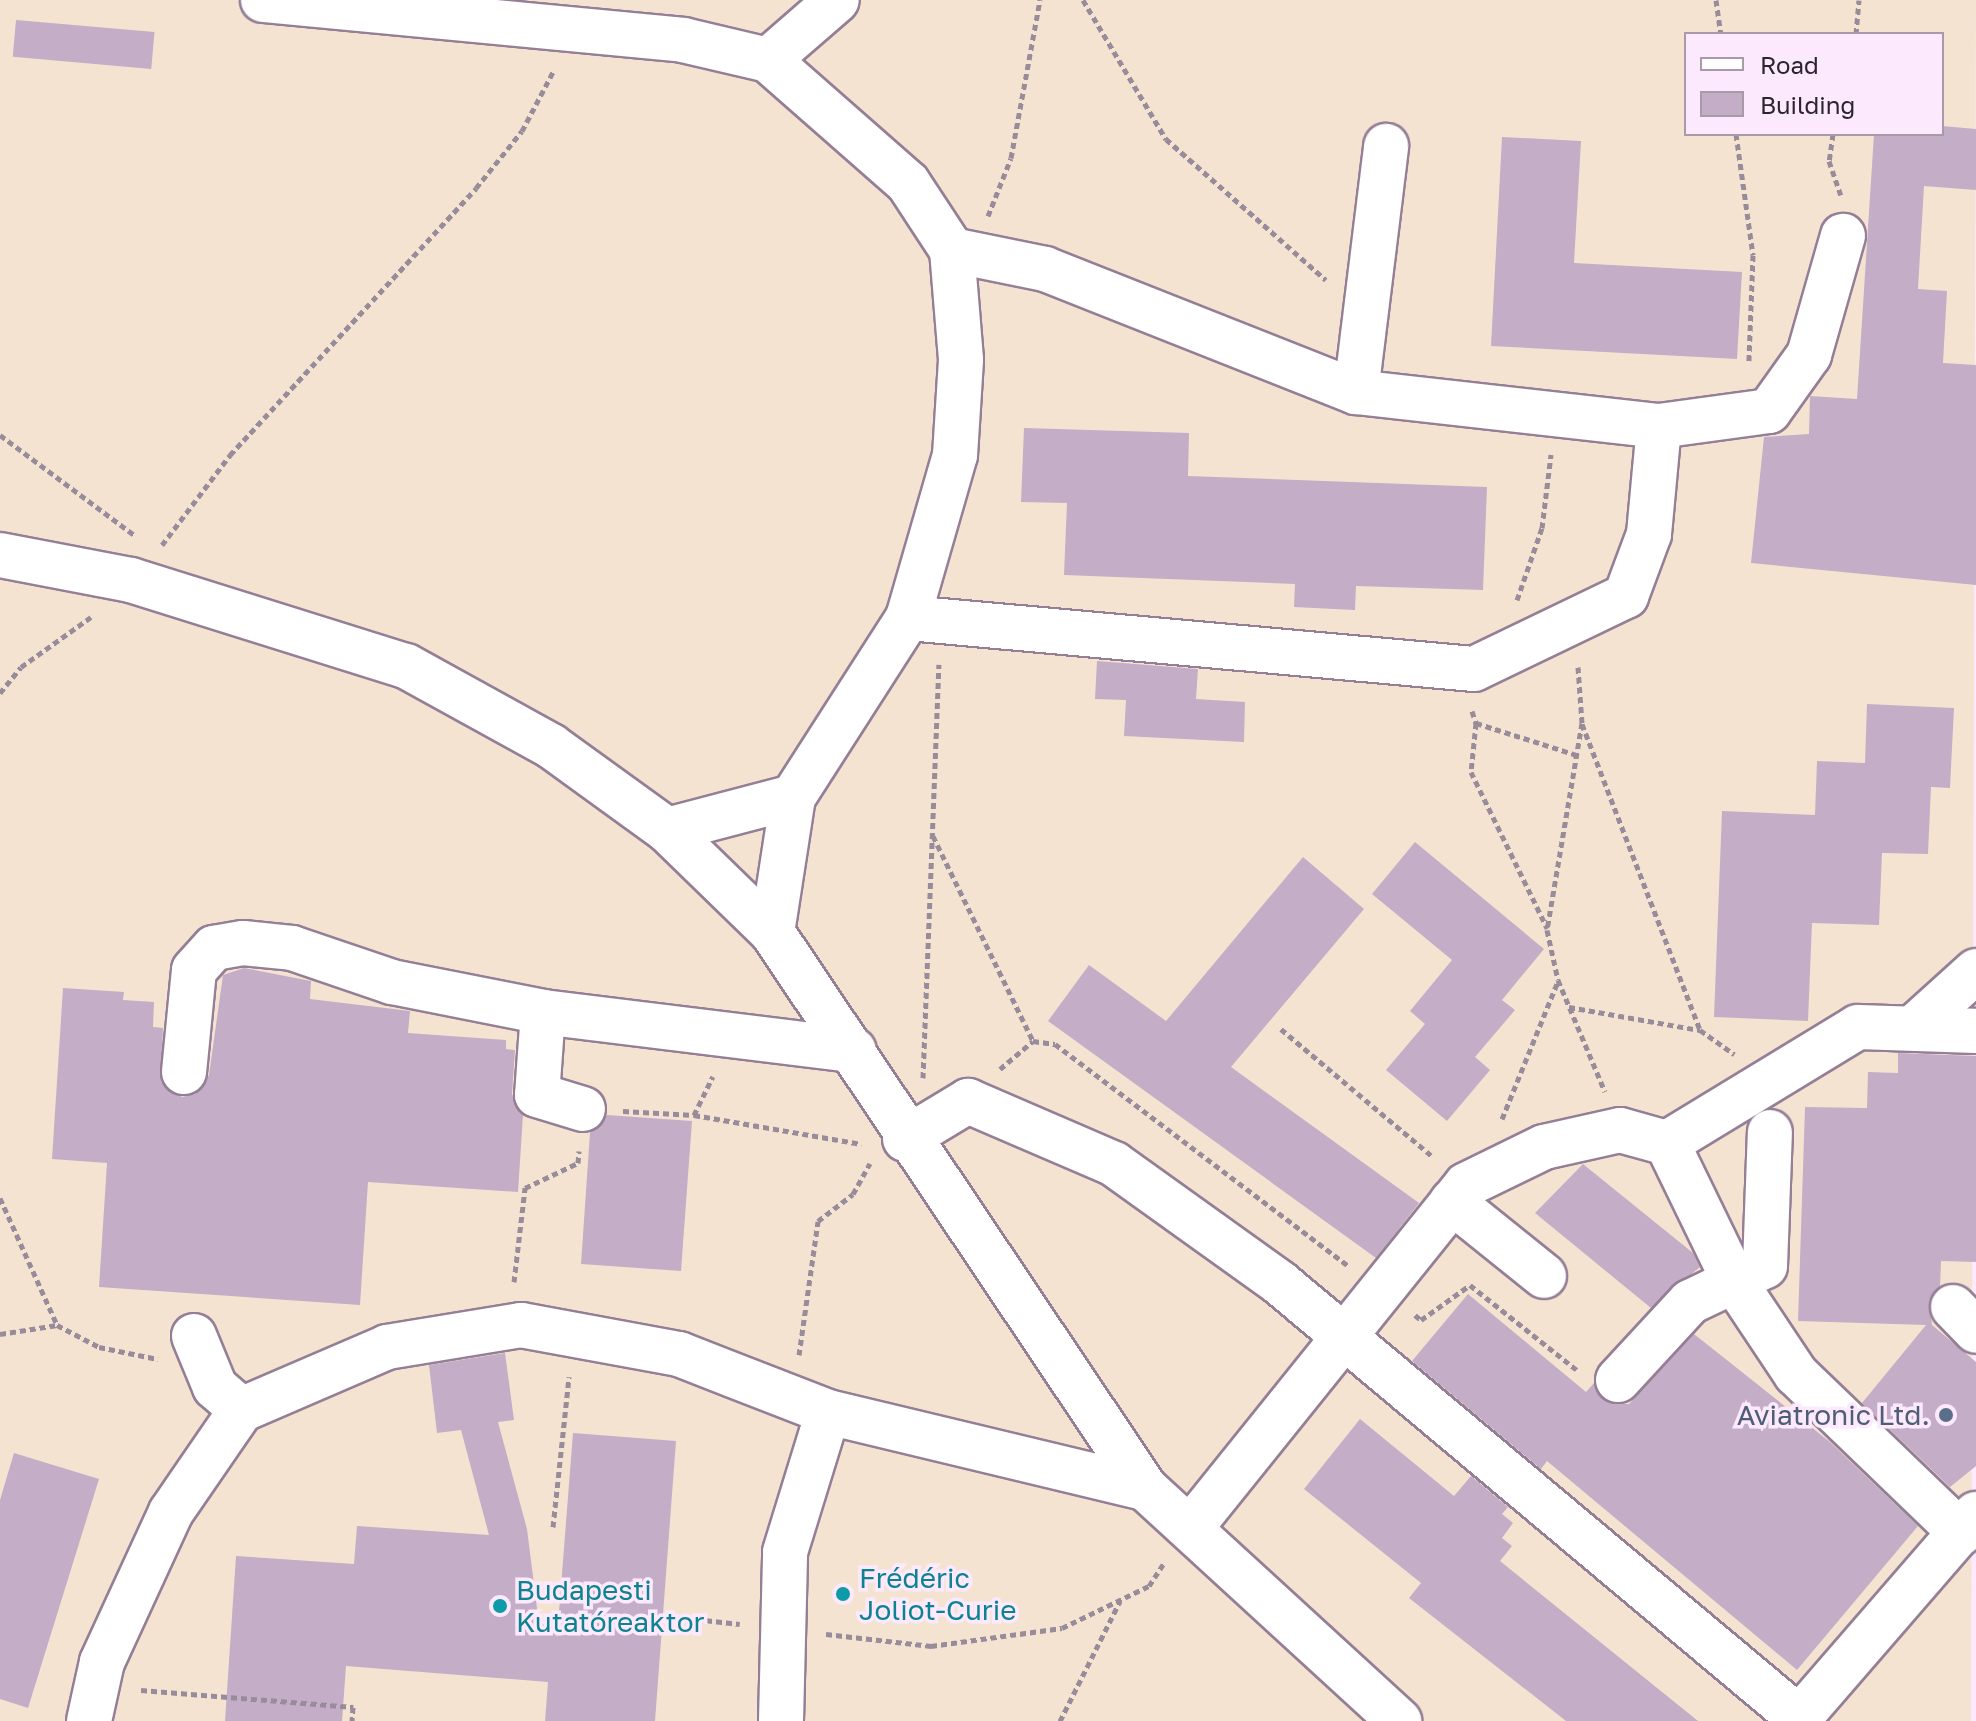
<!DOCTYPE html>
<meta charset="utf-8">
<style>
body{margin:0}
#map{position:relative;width:1976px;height:1721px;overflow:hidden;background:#fce9fe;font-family:"Golos Text",sans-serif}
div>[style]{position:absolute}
.industrial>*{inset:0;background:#f5e3d2}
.building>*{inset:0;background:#c4adc6;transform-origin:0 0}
.path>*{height:5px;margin-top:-2.5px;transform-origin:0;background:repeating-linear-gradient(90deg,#988b9a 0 6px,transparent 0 10px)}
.roads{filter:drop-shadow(2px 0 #947f96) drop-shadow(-2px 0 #947f96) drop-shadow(0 2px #947f96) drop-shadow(0 -2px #947f96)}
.minor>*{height:44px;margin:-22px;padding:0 22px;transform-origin:22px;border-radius:22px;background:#fff}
.dots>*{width:22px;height:22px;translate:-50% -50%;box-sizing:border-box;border:4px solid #fce9fe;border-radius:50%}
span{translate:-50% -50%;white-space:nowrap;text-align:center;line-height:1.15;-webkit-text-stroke:7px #fce9fe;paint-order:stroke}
.service-label{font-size:28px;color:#4e5e75}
.right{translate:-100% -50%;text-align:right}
.culture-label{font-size:28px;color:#0d838f}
.left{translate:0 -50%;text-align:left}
.legend{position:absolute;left:1684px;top:32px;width:260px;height:104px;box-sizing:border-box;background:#fce9fe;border:2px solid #a99aaa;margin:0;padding:10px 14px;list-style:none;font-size:24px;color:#2c242d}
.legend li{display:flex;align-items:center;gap:16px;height:40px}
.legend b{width:40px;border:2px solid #a99aaa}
</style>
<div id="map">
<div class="industrial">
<div style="clip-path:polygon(evenodd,0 0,1976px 0,1971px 1721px,0 1721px,0 0,1686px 34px,1942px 34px,1942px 134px,1686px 134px,1686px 34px)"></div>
</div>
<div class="building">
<div style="left:16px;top:20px;width:139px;height:37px;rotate:5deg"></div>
<div style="clip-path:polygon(1942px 126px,1976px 129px,1976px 190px,1924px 186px,1918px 289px,1947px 291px,1943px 363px,1976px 365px,1976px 585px,1751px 563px,1764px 437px,1809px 434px,1810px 396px,1857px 399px,1874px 134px,1942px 134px)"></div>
<div style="clip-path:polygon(1502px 137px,1581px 141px,1574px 263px,1742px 272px,1737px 359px,1491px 346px)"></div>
<div style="clip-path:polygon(1024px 428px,1189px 433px,1188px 476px,1487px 487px,1483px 590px,1356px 586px,1355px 610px,1294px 607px,1295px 584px,1064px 575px,1067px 503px,1021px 502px)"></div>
<div style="clip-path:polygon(1097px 661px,1198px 669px,1196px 699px,1245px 702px,1244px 742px,1124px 736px,1126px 700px,1095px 699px)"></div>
<div style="clip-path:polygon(1867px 704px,1954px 708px,1950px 788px,1931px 787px,1928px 854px,1882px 853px,1879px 925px,1812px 923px,1808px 1021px,1714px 1017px,1722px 811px,1815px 815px,1817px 761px,1865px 763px)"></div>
<div style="clip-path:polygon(1415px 842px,1544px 949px,1502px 1000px,1515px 1010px,1475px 1057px,1490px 1070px,1447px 1121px,1386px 1070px,1425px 1024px,1410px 1011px,1452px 960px,1372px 894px)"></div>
<div style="clip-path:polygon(1303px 857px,1364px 909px,1231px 1067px,1419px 1203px,1376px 1258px,1048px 1021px,1089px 965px,1166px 1021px)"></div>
<div style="clip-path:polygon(244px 968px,311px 981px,310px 999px,410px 1011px,408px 1033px,506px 1040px,506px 1049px,515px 1050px,512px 1094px,523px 1115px,518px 1192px,368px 1182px,360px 1305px,99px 1287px,107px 1163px,52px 1159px,63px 988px,124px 992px,123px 1000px,154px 1002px,153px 1027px,163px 1028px,161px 1082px,182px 1097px,195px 1094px,209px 1075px,223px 975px)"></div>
<div style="clip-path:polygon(1898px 1053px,1976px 1056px,1976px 1262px,1941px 1261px,1940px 1287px,1929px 1301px,1932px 1325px,1976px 1362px,1976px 1466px,1950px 1487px,1862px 1403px,1926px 1325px,1798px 1321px,1805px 1107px,1867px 1108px,1868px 1072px,1898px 1073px)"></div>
<div style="clip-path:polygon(607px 1115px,692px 1121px,681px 1271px,581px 1264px,590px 1133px)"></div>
<div style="clip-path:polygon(1583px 1164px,1693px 1253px,1700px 1267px,1651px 1308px,1535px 1213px)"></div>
<div style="clip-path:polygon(1468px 1294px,1586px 1392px,1594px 1383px,1613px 1404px,1629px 1404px,1694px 1334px,1830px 1442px,1918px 1526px,1797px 1670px,1547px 1461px,1541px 1469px,1412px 1361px)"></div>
<div style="clip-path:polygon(505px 1353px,514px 1420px,498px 1422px,527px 1529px,539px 1624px,553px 1624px,557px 1637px,573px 1433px,676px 1441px,655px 1721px,545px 1721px,548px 1682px,346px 1666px,342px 1721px,225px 1721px,236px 1556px,354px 1564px,357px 1526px,489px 1535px,461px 1430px,437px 1433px,429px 1365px)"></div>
<div style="clip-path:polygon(1360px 1419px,1454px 1496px,1471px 1476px,1508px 1507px,1502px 1514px,1513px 1523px,1502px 1538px,1512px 1546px,1500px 1561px,1698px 1721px,1566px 1721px,1409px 1598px,1421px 1583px,1304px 1489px)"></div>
<div style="clip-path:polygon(14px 1453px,99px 1479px,28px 1708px,0 1699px,0 1500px)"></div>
</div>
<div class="path">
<div style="left:1083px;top:0;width:162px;rotate:59.2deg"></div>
<div style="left:1166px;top:139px;width:213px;rotate:41.4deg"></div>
<div style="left:1716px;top:0;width:34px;rotate:82deg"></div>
<div style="left:1856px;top:34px;width:34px;rotate:-85deg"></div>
<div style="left:1736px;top:134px;width:122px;rotate:82deg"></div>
<div style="left:1753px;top:255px;width:106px;rotate:92.2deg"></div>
<div style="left:1833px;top:134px;width:27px;rotate:98deg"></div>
<div style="left:1829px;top:161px;width:36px;rotate:71deg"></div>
<div style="left:988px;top:216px;width:62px;rotate:-68.4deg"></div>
<div style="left:1011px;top:158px;width:161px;rotate:-79.6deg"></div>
<div style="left:0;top:435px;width:167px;rotate:36.7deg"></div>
<div style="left:162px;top:545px;width:113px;rotate:-52.9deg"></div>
<div style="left:230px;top:455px;width:363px;rotate:-47.3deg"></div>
<div style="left:476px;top:188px;width:73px;rotate:-51.1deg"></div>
<div style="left:522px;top:131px;width:69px;rotate:-62.3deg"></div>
<div style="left:1517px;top:600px;width:76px;rotate:-70.9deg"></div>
<div style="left:1542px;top:528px;width:74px;rotate:-83deg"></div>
<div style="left:1578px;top:667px;width:56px;rotate:85.9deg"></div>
<div style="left:1582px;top:723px;width:210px;rotate:99.6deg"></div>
<div style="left:1547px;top:930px;width:51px;rotate:77.6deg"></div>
<div style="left:1558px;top:980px;width:121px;rotate:67.2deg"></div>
<div style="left:0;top:693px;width:33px;rotate:-51deg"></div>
<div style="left:21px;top:667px;width:86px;rotate:-35.5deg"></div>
<div style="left:1472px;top:711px;width:13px;rotate:72deg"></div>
<div style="left:1476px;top:723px;width:106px;rotate:17.6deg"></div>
<div style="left:1476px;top:723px;width:49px;rotate:95.8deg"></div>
<div style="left:1471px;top:772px;width:174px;rotate:64deg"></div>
<div style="left:1582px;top:724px;width:328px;rotate:68.9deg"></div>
<div style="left:1700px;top:1030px;width:42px;rotate:35.2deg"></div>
<div style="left:933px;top:836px;width:228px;rotate:64deg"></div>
<div style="left:1569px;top:1007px;width:133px;rotate:10deg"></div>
<div style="left:1281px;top:1029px;width:199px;rotate:40.1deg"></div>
<div style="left:1000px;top:1069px;width:43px;rotate:-40.3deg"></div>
<div style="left:1033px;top:1041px;width:22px;rotate:8deg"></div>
<div style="left:1055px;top:1044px;width:368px;rotate:37.1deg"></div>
<div style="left:923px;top:1078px;width:414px;rotate:-87.8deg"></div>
<div style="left:623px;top:1111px;width:71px;rotate:3.2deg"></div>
<div style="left:694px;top:1115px;width:170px;rotate:9.8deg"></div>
<div style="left:694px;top:1115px;width:43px;rotate:-64deg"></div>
<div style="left:1502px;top:1119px;width:149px;rotate:-67.9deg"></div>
<div style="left:0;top:1198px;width:139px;rotate:65.8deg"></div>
<div style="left:514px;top:1282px;width:95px;rotate:-83.3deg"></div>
<div style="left:525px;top:1188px;width:59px;rotate:-25.3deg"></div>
<div style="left:578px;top:1163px;width:12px;rotate:-85deg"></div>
<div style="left:1415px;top:1315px;width:8px;rotate:40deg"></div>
<div style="left:1421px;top:1320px;width:60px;rotate:-35.5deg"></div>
<div style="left:1470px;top:1285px;width:138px;rotate:38.5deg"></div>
<div style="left:0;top:1334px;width:58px;rotate:-9deg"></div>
<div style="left:57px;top:1325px;width:47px;rotate:27.6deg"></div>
<div style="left:99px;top:1347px;width:60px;rotate:11.5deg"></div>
<div style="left:799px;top:1355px;width:135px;rotate:-81.9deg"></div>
<div style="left:818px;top:1221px;width:44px;rotate:-37.6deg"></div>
<div style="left:853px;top:1194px;width:35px;rotate:-61deg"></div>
<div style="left:553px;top:1527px;width:151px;rotate:-83.9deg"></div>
<div style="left:686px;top:1618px;width:54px;rotate:6.3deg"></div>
<div style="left:826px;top:1634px;width:106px;rotate:6.5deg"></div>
<div style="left:931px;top:1646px;width:132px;rotate:-7.8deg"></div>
<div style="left:1062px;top:1628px;width:97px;rotate:-25.8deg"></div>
<div style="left:1149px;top:1586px;width:27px;rotate:-57deg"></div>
<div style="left:141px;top:1690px;width:213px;rotate:4.6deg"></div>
<div style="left:353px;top:1707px;width:14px;rotate:94deg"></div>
<div style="left:1060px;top:1721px;width:134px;rotate:-63.4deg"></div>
</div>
<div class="roads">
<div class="minor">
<div style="left:263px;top:0;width:422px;rotate:5.4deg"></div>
<div style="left:683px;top:40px;width:87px;rotate:13.2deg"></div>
<div style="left:768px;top:60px;width:186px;rotate:41.3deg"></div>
<div style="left:908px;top:183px;width:80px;rotate:56.7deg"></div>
<div style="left:952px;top:250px;width:110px;rotate:85.3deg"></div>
<div style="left:961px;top:360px;width:95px;rotate:93.6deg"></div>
<div style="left:955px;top:455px;width:170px;rotate:106.1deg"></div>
<div style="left:908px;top:618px;width:213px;rotate:122.7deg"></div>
<div style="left:793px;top:797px;width:137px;rotate:98.8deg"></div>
<div style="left:768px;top:60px;width:91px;rotate:-41deg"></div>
<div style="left:952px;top:250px;width:95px;rotate:11.5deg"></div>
<div style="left:1045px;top:269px;width:334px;rotate:21.6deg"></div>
<div style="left:1356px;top:392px;width:305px;rotate:6.4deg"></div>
<div style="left:1659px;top:426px;width:111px;rotate:-7.8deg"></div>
<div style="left:1769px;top:411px;width:69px;rotate:-54.5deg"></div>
<div style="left:1809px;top:355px;width:124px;rotate:-74.1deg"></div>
<div style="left:1356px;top:392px;width:248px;rotate:-83deg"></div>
<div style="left:0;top:555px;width:133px;rotate:10.8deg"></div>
<div style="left:131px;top:580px;width:288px;rotate:17.4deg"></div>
<div style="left:406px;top:666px;width:166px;rotate:28.9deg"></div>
<div style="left:551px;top:746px;width:143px;rotate:35.9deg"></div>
<div style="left:667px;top:830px;width:130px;rotate:-14.7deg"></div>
<div style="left:908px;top:618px;width:568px;rotate:5.15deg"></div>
<div style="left:1474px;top:669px;width:169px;rotate:-25.7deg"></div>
<div style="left:1626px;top:596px;width:66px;rotate:-69.6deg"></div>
<div style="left:1649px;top:534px;width:108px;rotate:-84.7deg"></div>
<div style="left:667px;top:830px;width:146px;rotate:44.2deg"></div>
<div style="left:772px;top:932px;width:670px;rotate:56.14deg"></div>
<div style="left:1145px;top:1488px;width:345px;rotate:42.5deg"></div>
<div style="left:543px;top:1012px;width:83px;rotate:94.1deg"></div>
<div style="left:537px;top:1095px;width:48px;rotate:16.9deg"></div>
<div style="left:1913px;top:1028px;width:85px;rotate:-42.1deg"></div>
<div style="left:184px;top:1072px;width:102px;rotate:-84.4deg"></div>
<div style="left:194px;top:970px;width:30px;rotate:-48deg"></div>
<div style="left:214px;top:948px;width:29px;rotate:-10deg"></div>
<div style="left:243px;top:943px;width:49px;rotate:5.8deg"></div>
<div style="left:292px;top:948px;width:106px;rotate:18.8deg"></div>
<div style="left:392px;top:982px;width:154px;rotate:11.2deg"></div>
<div style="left:543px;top:1012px;width:313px;rotate:7deg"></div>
<div style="left:905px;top:1139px;width:74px;rotate:-31.1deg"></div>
<div style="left:968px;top:1101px;width:159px;rotate:23.3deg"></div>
<div style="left:1114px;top:1164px;width:204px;rotate:35.6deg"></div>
<div style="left:1280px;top:1283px;width:677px;rotate:39.97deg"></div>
<div style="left:1799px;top:1718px;width:270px;rotate:-49.1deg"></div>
<div style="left:1667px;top:1143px;width:153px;rotate:64.1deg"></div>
<div style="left:1734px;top:1281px;width:112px;rotate:56.3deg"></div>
<div style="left:1796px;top:1374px;width:229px;rotate:43.9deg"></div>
<div style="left:1452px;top:1202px;width:118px;rotate:38.8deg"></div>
<div style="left:1953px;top:1307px;width:33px;rotate:46deg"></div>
<div style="left:194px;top:1336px;width:55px;rotate:67.6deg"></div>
<div style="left:215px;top:1387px;width:35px;rotate:41deg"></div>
<div style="left:1618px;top:1380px;width:106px;rotate:-47.3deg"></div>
<div style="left:1690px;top:1302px;width:83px;rotate:-25.6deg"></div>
<div style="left:1765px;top:1266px;width:134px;rotate:-87.9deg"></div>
<div style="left:1192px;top:1526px;width:437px;rotate:-51.2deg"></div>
<div style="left:1466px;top:1185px;width:87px;rotate:-26deg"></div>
<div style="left:1544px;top:1147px;width:78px;rotate:-12.6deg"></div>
<div style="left:1620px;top:1130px;width:49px;rotate:15.5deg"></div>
<div style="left:1667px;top:1143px;width:223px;rotate:-31.3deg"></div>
<div style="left:1858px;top:1027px;width:118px;rotate:1.9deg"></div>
<div style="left:89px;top:1721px;width:60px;rotate:-77.6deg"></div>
<div style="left:102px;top:1662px;width:165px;rotate:-65.3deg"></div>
<div style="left:171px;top:1512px;width:124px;rotate:-55.5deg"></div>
<div style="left:241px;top:1410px;width:159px;rotate:-23.3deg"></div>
<div style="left:387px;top:1347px;width:136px;rotate:-9.3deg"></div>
<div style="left:521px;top:1325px;width:161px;rotate:10.4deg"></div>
<div style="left:679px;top:1354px;width:160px;rotate:21.3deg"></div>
<div style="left:828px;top:1412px;width:326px;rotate:13.5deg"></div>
<div style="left:781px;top:1721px;width:169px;rotate:-88.6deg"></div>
<div style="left:785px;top:1552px;width:146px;rotate:-72.9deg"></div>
</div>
</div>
<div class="dots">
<div style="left:1946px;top:1415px;background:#5c6f8a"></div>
<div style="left:843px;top:1594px;background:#0f9aa8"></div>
<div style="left:500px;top:1606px;background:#0f9aa8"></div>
</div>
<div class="service-label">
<span class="right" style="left:1930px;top:1415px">Aviatronic Ltd.</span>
</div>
<div class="culture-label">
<span class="left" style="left:859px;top:1594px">Frédéric<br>Joliot-Curie</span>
<span class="left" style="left:516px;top:1606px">Budapesti<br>Kutatóreaktor</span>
</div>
<ul class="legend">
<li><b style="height:10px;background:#fff"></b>Road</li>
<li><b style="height:22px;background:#c4adc6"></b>Building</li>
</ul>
</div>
